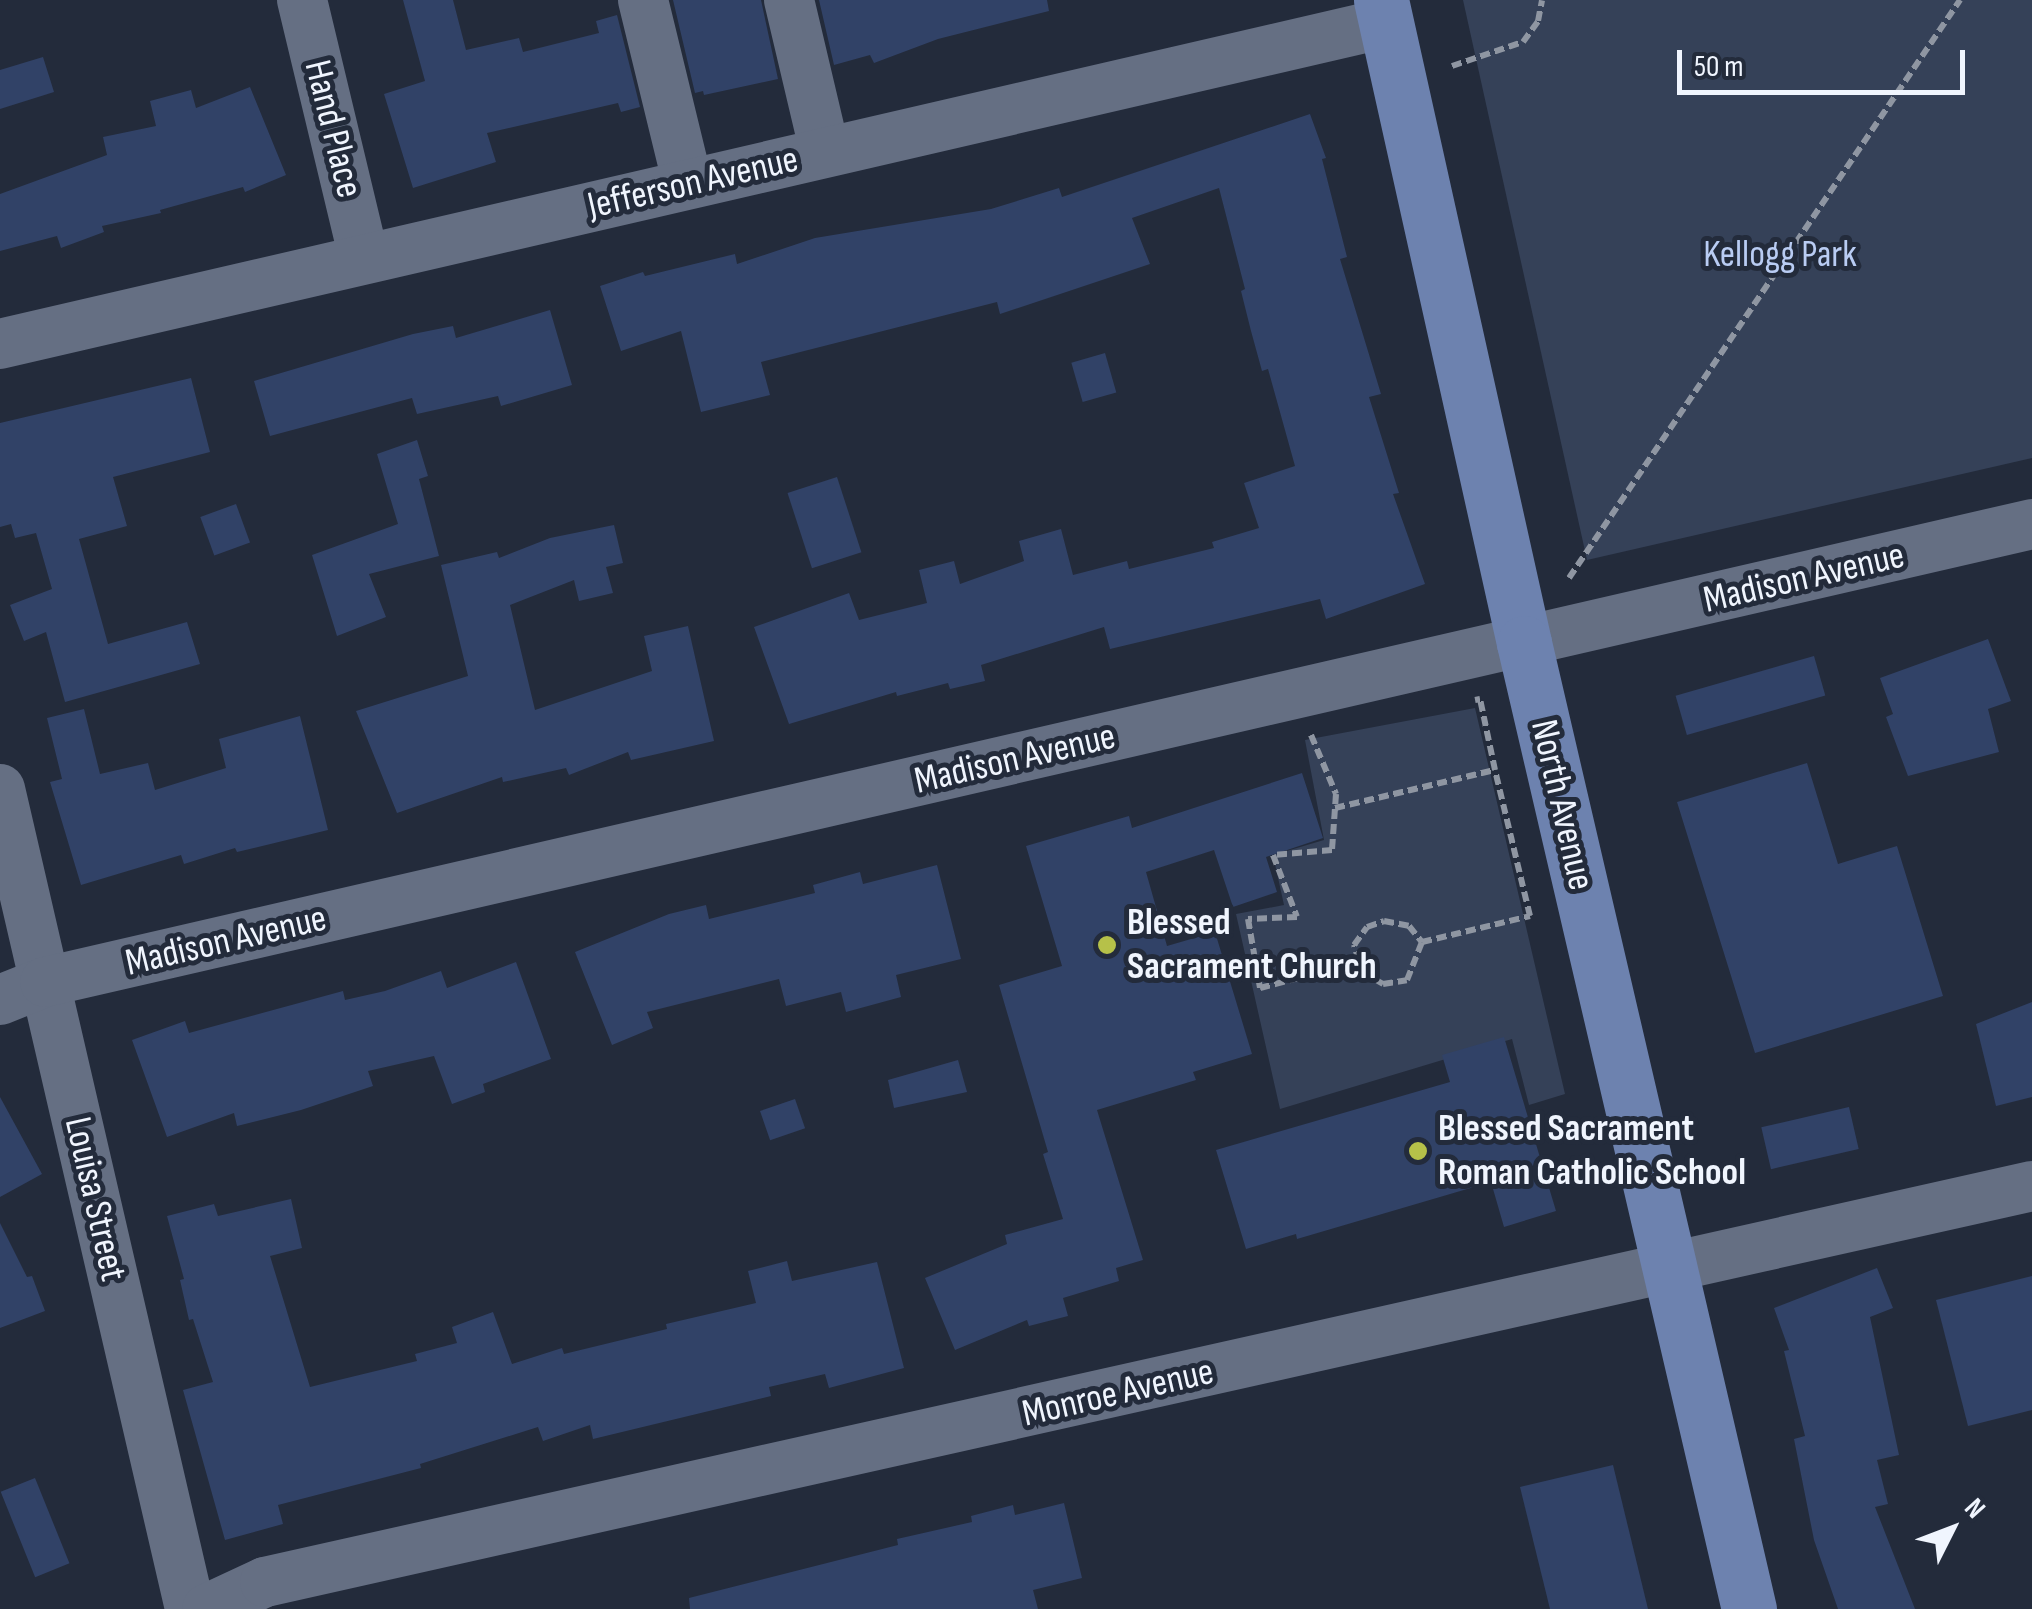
<!DOCTYPE html>
<style>
body{margin:0}
#map{position:relative;width:2032px;height:1609px;overflow:hidden;background:#232b3b;font-family:"Sofia Sans Condensed",sans-serif}
div>[style]{position:absolute}
.green>*{inset:0;background:#354158}
.building>*{inset:0;background:#314267;transform-origin:0 0}
.path>*{height:6px;margin-top:-3px;transform-origin:0;background:repeating-linear-gradient(90deg,#8f96a2 0 10px,transparent 0 15px)}
.minor>*{height:50px;margin:-25px;padding:0 25px;transform-origin:25px;border-radius:25px;background:#656f83}
.major>*{height:55px;margin:-27.5px;padding:0 27.5px;transform-origin:27.5px;border-radius:27.5px;background:#6d82af}
.dots>*{width:28px;height:28px;translate:-50% -50%;box-sizing:border-box;border:5px solid #232b3b;border-radius:50%}
span{translate:-50% -50%;white-space:nowrap;text-align:center;line-height:1.15;-webkit-text-stroke:10px #232b3b;paint-order:stroke}
.street-label{font-size:38px;color:#f0f5fe}
.park-label{font-size:38px;color:#b9ccf3}
.poi-label{font-size:38px;color:#f0f5fe;font-weight:700}
.left{translate:0 -50%;text-align:left}
.north{position:absolute;left:1902px;top:1479px;width:100px;height:100px;-webkit-text-stroke:8px #232b3b;paint-order:stroke;rotate:48deg;font-size:28px;font-weight:700;line-height:40px;text-align:center;color:#f0f5fe}
.north::after{content:'';display:block;margin:auto;width:35px;height:45px;background:#f0f5fe;clip-path:polygon(50% 0,100% 100%,50% 72%,0 100%)}
.scale{position:absolute;left:1677px;top:50px;width:288px;height:45px;box-sizing:border-box;border:5px solid #f0f5fe;border-top:0;padding-left:12px;font-size:30px;line-height:35px;white-space:nowrap;color:#f0f5fe;-webkit-text-stroke:8px #232b3b;paint-order:stroke}
</style>
<div id="map">
<div class="green">
<div style="clip-path:polygon(1463px 0,2032px 0,2032px 458px,1587px 560px)"></div>
<div style="clip-path:polygon(1475px 708px,1565px 1094px,1529px 1105px,1512px 1039px,1280px 1109px,1236px 914px,1284px 905px,1273px 855px,1324px 840px,1305px 740px)"></div>
</div>
<div class="building">
<div style="clip-path:polygon(403px 0,453px 0,466px 50px,519px 38px,523px 52px,599px 33px,596px 21px,617px 15px,640px 107px,621px 112px,618px 103px,487px 133px,496px 162px,413px 188px,384px 94px,425px 81px)"></div>
<div style="clip-path:polygon(673px 0,761px 0,778px 79px,704px 95px,703px 91px,695px 93px)"></div>
<div style="clip-path:polygon(819px 0,1047px 0,1049px 11px,938px 39px,874px 63px,870px 55px,834px 65px)"></div>
<div style="clip-path:polygon(43px 57px,54px 92px,0 109px,0 70px)"></div>
<div style="clip-path:polygon(250px 87px,286px 175px,245px 192px,243px 187px,160px 210px,161px 213px,102px 226px,104px 232px,61px 248px,57px 236px,0 251px,0 194px,107px 155px,103px 137px,156px 126px,150px 101px,191px 90px,196px 108px)"></div>
<div style="clip-path:polygon(1310px 114px,1326px 158px,1322px 159px,1347px 257px,1340px 259px,1381px 394px,1369px 397px,1399px 493px,1393px 494px,1425px 584px,1326px 619px,1320px 599px,1110px 649px,1104px 627px,981px 665px,985px 681px,950px 689px,948px 683px,897px 696px,896px 692px,789px 724px,754px 627px,849px 593px,859px 620px,927px 603px,919px 570px,954px 561px,960px 584px,1024px 561px,1019px 541px,1061px 529px,1073px 575px,1127px 561px,1129px 569px,1214px 548px,1212px 542px,1259px 528px,1244px 483px,1295px 466px,1268px 369px,1262px 371px,1251px 331px,1241px 291px,1245px 289px,1219px 188px,1132px 218px,1150px 264px,1000px 314px,997px 302px,761px 362px,770px 395px,701px 412px,681px 331px,621px 351px,600px 286px,643px 272px,645px 276px,735px 254px,737px 264px,815px 238px,991px 209px,1059px 188px,1062px 197px)"></div>
<div style="clip-path:polygon(550px 310px,572px 385px,501px 406px,498px 396px,417px 414px,412px 398px,270px 436px,254px 381px,413px 334px,453px 326px,456px 338px)"></div>
<div style="left:1105px;top:353px;width:41px;height:35px;rotate:74deg"></div>
<div style="clip-path:polygon(191px 378px,210px 452px,113px 477px,127px 526px,79px 539px,108px 644px,187px 622px,200px 664px,65px 702px,46px 632px,24px 641px,10px 605px,52px 589px,36px 533px,15px 538px,11px 524px,0 527px,0 423px)"></div>
<div style="clip-path:polygon(417px 440px,428px 476px,419px 479px,439px 556px,369px 574px,386px 617px,337px 636px,312px 555px,398px 524px,377px 454px)"></div>
<div style="left:837px;top:477px;width:79px;height:52px;rotate:72deg"></div>
<div style="left:236px;top:504px;width:41px;height:38px;rotate:70deg"></div>
<div style="clip-path:polygon(614px 525px,623px 563px,606px 567px,613px 593px,579px 601px,574px 580px,510px 605px,535px 710px,652px 671px,644px 636px,688px 626px,714px 741px,631px 760px,628px 752px,569px 775px,566px 768px,503px 782px,502px 777px,397px 813px,356px 711px,468px 676px,441px 565px,497px 552px,499px 558px,550px 538px)"></div>
<div style="clip-path:polygon(1988px 639px,2011px 701px,1988px 709px,1999px 752px,1908px 776px,1886px 717px,1893px 714px,1880px 678px)"></div>
<div style="left:1814px;top:656px;width:41px;height:144px;rotate:74deg"></div>
<div style="clip-path:polygon(84px 709px,100px 774px,148px 763px,155px 790px,226px 768px,219px 739px,300px 716px,328px 830px,237px 852px,235px 848px,184px 864px,181px 855px,81px 885px,50px 782px,62px 779px,47px 718px)"></div>
<div style="clip-path:polygon(1807px 763px,1838px 864px,1897px 846px,1943px 996px,1755px 1053px,1677px 802px)"></div>
<div style="clip-path:polygon(1302px 773px,1323px 838px,1266px 857px,1277px 892px,1233px 907px,1214px 850px,1146px 872px,1167px 946px,1215px 932px,1252px 1054px,1193px 1072px,1196px 1080px,1097px 1110px,1143px 1260px,1116px 1268px,1119px 1281px,1063px 1298px,1068px 1316px,1029px 1326px,1027px 1320px,955px 1350px,925px 1278px,1007px 1244px,1005px 1235px,1063px 1219px,1043px 1154px,1048px 1152px,999px 985px,1062px 966px,1026px 846px,1129px 816px,1132px 828px)"></div>
<div style="clip-path:polygon(937px 865px,961px 959px,896px 975px,901px 997px,846px 1012px,841px 992px,786px 1006px,779px 979px,647px 1012px,653px 1028px,612px 1045px,575px 952px,669px 914px,706px 905px,709px 919px,815px 893px,813px 885px,860px 872px,863px 884px)"></div>
<div style="clip-path:polygon(516px 962px,551px 1059px,483px 1084px,485px 1092px,452px 1104px,434px 1056px,368px 1071px,373px 1086px,301px 1110px,237px 1126px,234px 1113px,167px 1137px,132px 1040px,185px 1021px,189px 1033px,343px 991px,345px 1000px,385px 991px,441px 971px,447px 988px)"></div>
<div style="clip-path:polygon(2032px 1002px,2032px 1097px,1996px 1106px,1976px 1024px)"></div>
<div style="clip-path:polygon(1504px 1037px,1556px 1211px,1504px 1227px,1491px 1182px,1297px 1239px,1296px 1234px,1246px 1249px,1216px 1150px,1450px 1082px,1442px 1055px)"></div>
<div style="clip-path:polygon(958px 1060px,967px 1092px,894px 1108px,888px 1080px)"></div>
<div style="clip-path:polygon(0 1097px,42px 1174px,0 1197px)"></div>
<div style="left:795px;top:1099px;width:31px;height:37px;rotate:71deg"></div>
<div style="left:1849px;top:1107px;width:43px;height:90px;rotate:77deg"></div>
<div style="clip-path:polygon(291px 1199px,302px 1248px,270px 1256px,310px 1387px,417px 1361px,415px 1354px,457px 1343px,452px 1327px,493px 1312px,512px 1364px,562px 1348px,564px 1354px,667px 1329px,666px 1324px,756px 1303px,748px 1271px,787px 1261px,792px 1281px,877px 1262px,904px 1368px,829px 1388px,825px 1374px,769px 1387px,771px 1396px,593px 1439px,590px 1425px,543px 1441px,538px 1427px,420px 1464px,421px 1468px,278px 1505px,283px 1524px,225px 1540px,183px 1390px,213px 1382px,193px 1319px,189px 1320px,180px 1280px,184px 1279px,167px 1216px,214px 1204px,218px 1216px)"></div>
<div style="clip-path:polygon(0 1223px,27px 1277px,32px 1276px,45px 1311px,0 1328px)"></div>
<div style="clip-path:polygon(1877px 1268px,1893px 1308px,1870px 1317px,1899px 1455px,1877px 1460px,1888px 1504px,1875px 1507px,1915px 1609px,1838px 1609px,1814px 1540px,1794px 1439px,1805px 1436px,1784px 1351px,1789px 1350px,1774px 1308px)"></div>
<div style="clip-path:polygon(2032px 1276px,2032px 1410px,1968px 1426px,1936px 1300px)"></div>
<div style="clip-path:polygon(1613px 1465px,1648px 1609px,1550px 1609px,1520px 1487px)"></div>
<div style="left:35px;top:1478px;width:92px;height:37px;rotate:68deg"></div>
<div style="clip-path:polygon(1064px 1503px,1082px 1578px,1033px 1590px,1038px 1609px,690px 1609px,689px 1598px,898px 1545px,897px 1539px,972px 1522px,971px 1516px,1013px 1505px,1015px 1515px)"></div>
</div>
<div class="path">
<div style="left:1452px;top:66px;width:75px;rotate:-18.7deg"></div>
<div style="left:1523px;top:42px;width:26px;rotate:-54deg"></div>
<div style="left:1538px;top:21px;width:21px;rotate:-79deg"></div>
<div style="left:1569px;top:578px;width:698px;rotate:-55.92deg"></div>
<div style="left:1311px;top:735px;width:64px;rotate:67deg"></div>
<div style="left:1336px;top:794px;width:56px;rotate:94.1deg"></div>
<div style="left:1332px;top:850px;width:59px;rotate:175.2deg"></div>
<div style="left:1273px;top:855px;width:66px;rotate:68.8deg"></div>
<div style="left:1297px;top:917px;width:49px;rotate:177.7deg"></div>
<div style="left:1248px;top:919px;width:70px;rotate:80.1deg"></div>
<div style="left:1260px;top:988px;width:102px;rotate:-14.7deg"></div>
<div style="left:1359px;top:962px;width:12px;rotate:66deg"></div>
<div style="left:1364px;top:973px;width:22px;rotate:30deg"></div>
<div style="left:1383px;top:984px;width:24px;rotate:-9deg"></div>
<div style="left:1407px;top:980px;width:41px;rotate:-68.5deg"></div>
<div style="left:1335px;top:808px;width:164px;rotate:-13.4deg"></div>
<div style="left:1495px;top:770px;width:73px;rotate:-101.9deg"></div>
<div style="left:1480px;top:699px;width:5px;rotate:169deg"></div>
<div style="left:1422px;top:942px;width:111px;rotate:-13.5deg"></div>
<div style="left:1530px;top:916px;width:150px;rotate:-103.5deg"></div>
<div style="left:1359px;top:961px;width:17px;rotate:-107deg"></div>
<div style="left:1354px;top:945px;width:22px;rotate:-54deg"></div>
<div style="left:1367px;top:927px;width:18px;rotate:-19deg"></div>
<div style="left:1384px;top:921px;width:25px;rotate:11deg"></div>
<div style="left:1409px;top:926px;width:21px;rotate:51deg"></div>
</div>
<div class="minor">
<div style="left:302px;top:0;width:265px;rotate:76.5deg"></div>
<div style="left:643px;top:0;width:189px;rotate:76.3deg"></div>
<div style="left:789px;top:0;width:156px;rotate:76.7deg"></div>
<div style="left:0;top:344px;width:1423px;rotate:-13.04deg"></div>
<div style="left:0;top:789px;width:842px;rotate:76.95deg"></div>
<div style="left:0;top:1000px;width:48px;rotate:-21.8deg"></div>
<div style="left:45px;top:982px;width:2039px;rotate:-12.98deg"></div>
<div style="left:207px;top:1609px;width:64px;rotate:-25deg"></div>
<div style="left:265px;top:1582px;width:1811px;rotate:-12.63deg"></div>
</div>
<div class="major">
<div style="left:1381px;top:0;width:659px;rotate:77.46deg"></div>
<div style="left:1524px;top:643px;width:992px;rotate:76.89deg"></div>
</div>
<div class="dots">
<div style="left:1107px;top:945px;background:#b6c149"></div>
<div style="left:1418px;top:1151px;background:#b6c149"></div>
</div>
<div class="street-label">
<span style="left:333px;top:129px;rotate:76deg">Hand Place</span>
<span style="left:693px;top:183px;rotate:-13deg">Jefferson Avenue</span>
<span style="left:1804px;top:578px;rotate:-13deg">Madison Avenue</span>
<span style="left:1015px;top:759px;rotate:-13deg">Madison Avenue</span>
<span style="left:1562px;top:805px;rotate:77deg">North Avenue</span>
<span style="left:226px;top:941px;rotate:-13deg">Madison Avenue</span>
<span style="left:95px;top:1199px;rotate:77deg">Louisa Street</span>
<span style="left:1118px;top:1393px;rotate:-13deg">Monroe Avenue</span>
</div>
<div class="park-label">
<span style="left:1780px;top:255px">Kellogg Park</span>
</div>
<div class="poi-label">
<span class="left" style="left:1127px;top:945px">Blessed<br>Sacrament Church</span>
<span class="left" style="left:1438px;top:1151px">Blessed Sacrament<br>Roman Catholic School</span>
</div>
<div class="north">N</div>
<div class="scale">50 m</div>
</div>
